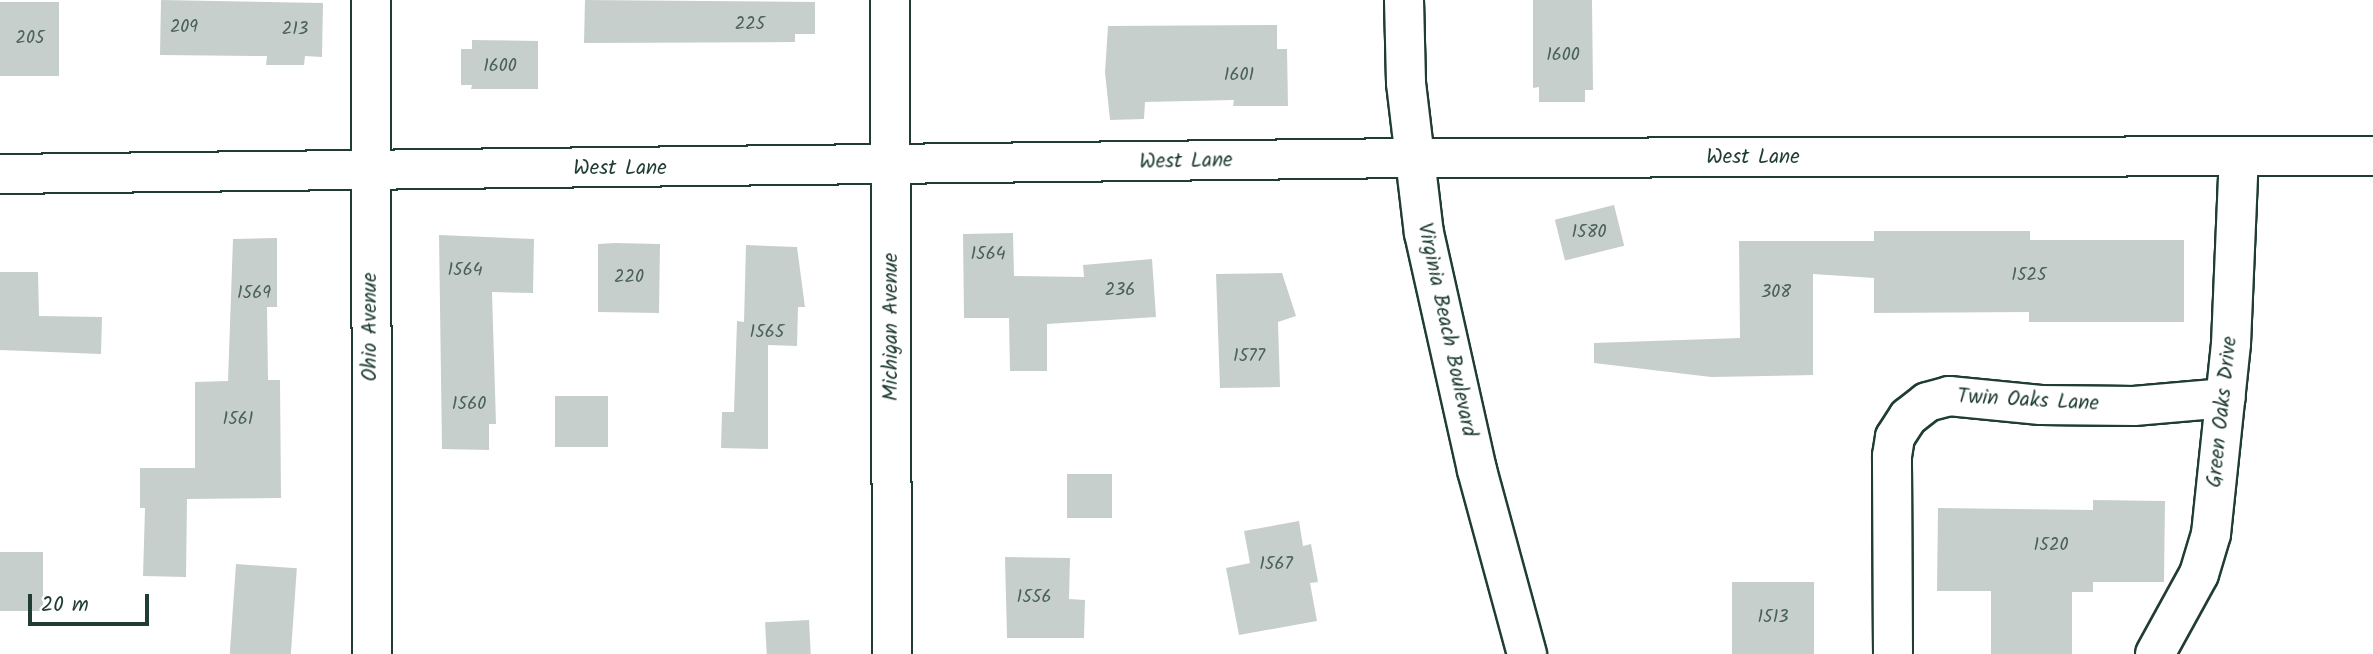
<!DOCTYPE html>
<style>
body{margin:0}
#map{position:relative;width:2373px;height:654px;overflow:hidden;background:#fff;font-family:Kalam,sans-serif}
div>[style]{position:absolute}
.building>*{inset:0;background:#c7cfcc;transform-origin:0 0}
.roads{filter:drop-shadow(2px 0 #1f3d34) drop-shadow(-2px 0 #1f3d34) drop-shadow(0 2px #1f3d34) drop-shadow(0 -2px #1f3d34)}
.minor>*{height:38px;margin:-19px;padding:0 19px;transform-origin:19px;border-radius:19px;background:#fff}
.major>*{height:38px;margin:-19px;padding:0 19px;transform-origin:19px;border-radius:19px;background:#fff}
span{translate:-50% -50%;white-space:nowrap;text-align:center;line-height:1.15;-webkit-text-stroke:5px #fff;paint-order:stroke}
.number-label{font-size:18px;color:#49625a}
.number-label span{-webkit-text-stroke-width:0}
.street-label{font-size:21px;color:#1f3d34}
.scale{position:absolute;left:28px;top:594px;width:121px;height:32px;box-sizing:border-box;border:4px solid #1f3d34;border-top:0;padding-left:9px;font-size:21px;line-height:24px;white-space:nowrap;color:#1f3d34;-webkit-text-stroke:5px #fff;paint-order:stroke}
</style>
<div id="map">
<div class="building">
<div style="clip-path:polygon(161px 0,323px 3px,322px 57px,305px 56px,304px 65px,266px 65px,267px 56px,160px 55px)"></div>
<div style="clip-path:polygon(585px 0,815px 2px,815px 34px,795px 34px,795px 42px,584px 43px)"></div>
<div style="clip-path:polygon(1533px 0,1592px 0,1593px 90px,1585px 90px,1585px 102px,1539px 102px,1539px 87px,1533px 88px)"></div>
<div style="left:0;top:2px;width:59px;height:74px"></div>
<div style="clip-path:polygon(1277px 25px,1277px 49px,1287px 49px,1288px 106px,1233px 106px,1234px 100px,1145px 102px,1144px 119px,1110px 120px,1105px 72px,1108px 26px)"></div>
<div style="clip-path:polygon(472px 40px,538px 41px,538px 89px,471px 89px,472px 85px,461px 85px,461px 49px,472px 49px)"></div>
<div style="left:1614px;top:205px;width:42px;height:61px;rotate:76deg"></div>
<div style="clip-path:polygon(1874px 231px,2030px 231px,2030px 240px,2184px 240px,2184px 322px,2029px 322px,2029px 312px,1874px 313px,1874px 278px,1813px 274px,1813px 375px,1711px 377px,1594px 363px,1594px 343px,1740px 338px,1739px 241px,1874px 241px)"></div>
<div style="clip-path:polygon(1013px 233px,1014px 276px,1084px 277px,1083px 265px,1152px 259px,1156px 317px,1047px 324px,1047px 371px,1010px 371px,1009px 318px,964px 318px,963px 234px)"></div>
<div style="clip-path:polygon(439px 235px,534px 239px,533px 293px,492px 292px,496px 424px,489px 424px,489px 450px,442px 449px)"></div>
<div style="clip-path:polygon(277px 238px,277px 307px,267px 307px,268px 380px,280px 380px,281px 498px,187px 499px,186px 577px,143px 576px,145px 508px,140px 508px,140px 468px,195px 468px,195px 382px,228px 381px,233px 239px)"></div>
<div style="clip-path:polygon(615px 243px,660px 244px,659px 313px,598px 312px,598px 244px)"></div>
<div style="clip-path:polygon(746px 245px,797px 247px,805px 307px,798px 307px,797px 346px,768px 345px,768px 449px,721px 448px,722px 412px,734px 412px,737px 321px,744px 322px)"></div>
<div style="clip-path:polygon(0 272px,38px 272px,39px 316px,102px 317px,101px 354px,0 350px)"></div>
<div style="clip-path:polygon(1282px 273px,1296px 316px,1278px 322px,1280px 387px,1220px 388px,1216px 274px)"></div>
<div style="left:555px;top:396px;width:53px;height:51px"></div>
<div style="left:1067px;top:474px;width:45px;height:44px"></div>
<div style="clip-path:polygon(2093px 500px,2165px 501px,2164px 582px,2093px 582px,2093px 592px,2072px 592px,2072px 654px,1991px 654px,1991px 591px,1937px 591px,1938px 508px,2093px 510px)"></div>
<div style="clip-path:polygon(1299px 521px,1303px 546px,1311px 544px,1318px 582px,1310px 583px,1317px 621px,1239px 635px,1226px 568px,1250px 563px,1244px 531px)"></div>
<div style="left:0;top:552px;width:43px;height:59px"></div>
<div style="clip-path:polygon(1005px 557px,1070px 558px,1069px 599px,1085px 600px,1084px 638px,1007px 638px)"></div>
<div style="left:236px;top:564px;width:61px;height:90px;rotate:4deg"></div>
<div style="left:1732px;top:582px;width:82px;height:72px"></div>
<div style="left:809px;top:620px;width:34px;height:44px;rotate:87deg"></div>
</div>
<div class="roads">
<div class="minor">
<div style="left:371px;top:0;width:654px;rotate:89.91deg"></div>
<div style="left:890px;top:0;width:654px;rotate:89.82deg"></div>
<div style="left:0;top:174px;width:1413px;rotate:-0.65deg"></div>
<div style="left:1413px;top:158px;width:960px;rotate:-0.12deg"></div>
<div style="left:1893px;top:654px;width:198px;rotate:-90.3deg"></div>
<div style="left:1892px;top:456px;width:19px;rotate:-81deg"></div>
<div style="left:1895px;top:437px;width:24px;rotate:-57deg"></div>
<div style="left:1908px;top:417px;width:24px;rotate:-38deg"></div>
<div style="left:1927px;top:402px;width:23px;rotate:-15deg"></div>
<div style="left:1949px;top:396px;width:92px;rotate:5.6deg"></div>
<div style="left:2041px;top:405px;width:93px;rotate:0.6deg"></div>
<div style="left:2134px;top:406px;width:92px;rotate:-5deg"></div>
<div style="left:2155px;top:654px;width:91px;rotate:-61.2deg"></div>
<div style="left:2199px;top:574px;width:42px;rotate:-73.3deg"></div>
<div style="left:2211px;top:534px;width:191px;rotate:-84deg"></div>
<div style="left:2231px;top:344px;width:187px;rotate:-87.6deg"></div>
</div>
<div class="major">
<div style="left:1404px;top:0;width:83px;rotate:88.6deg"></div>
<div style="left:1406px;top:83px;width:151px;rotate:83.2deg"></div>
<div style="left:1424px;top:233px;width:243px;rotate:77.4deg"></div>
<div style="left:1477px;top:470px;width:191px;rotate:74.8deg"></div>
</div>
</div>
<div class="number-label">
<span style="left:750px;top:25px">225</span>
<span style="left:184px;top:28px">209</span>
<span style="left:295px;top:30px">213</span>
<span style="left:30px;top:39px">205</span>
<span style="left:1563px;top:56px">1600</span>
<span style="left:500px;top:67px">1600</span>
<span style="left:1239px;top:76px">1601</span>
<span style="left:1589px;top:233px">1580</span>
<span style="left:988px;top:255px">1564</span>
<span style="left:465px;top:271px">1564</span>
<span style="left:2029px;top:276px">1525</span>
<span style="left:629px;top:278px">220</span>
<span style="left:1120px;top:291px">236</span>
<span style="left:1776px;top:293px">308</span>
<span style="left:254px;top:294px">1569</span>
<span style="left:767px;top:333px">1565</span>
<span style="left:1249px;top:357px">1577</span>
<span style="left:469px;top:405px">1560</span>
<span style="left:238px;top:420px">1561</span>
<span style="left:2051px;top:546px">1520</span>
<span style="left:1276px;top:565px">1567</span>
<span style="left:1034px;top:598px">1556</span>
<span style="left:1773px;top:618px">1513</span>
</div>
<div class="street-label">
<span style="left:1753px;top:158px">West Lane</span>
<span style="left:1186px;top:162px;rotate:-1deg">West Lane</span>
<span style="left:620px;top:169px">West Lane</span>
<span style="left:371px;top:327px;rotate:-90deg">Ohio Avenue</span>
<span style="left:892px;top:327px;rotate:-90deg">Michigan Avenue</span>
<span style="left:1446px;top:330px;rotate:78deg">Virginia Beach Boulevard</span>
<span style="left:2028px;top:401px;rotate:3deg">Twin Oaks Lane</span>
<span style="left:2223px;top:412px;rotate:-84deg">Green Oaks Drive</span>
</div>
<div class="scale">20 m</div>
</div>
